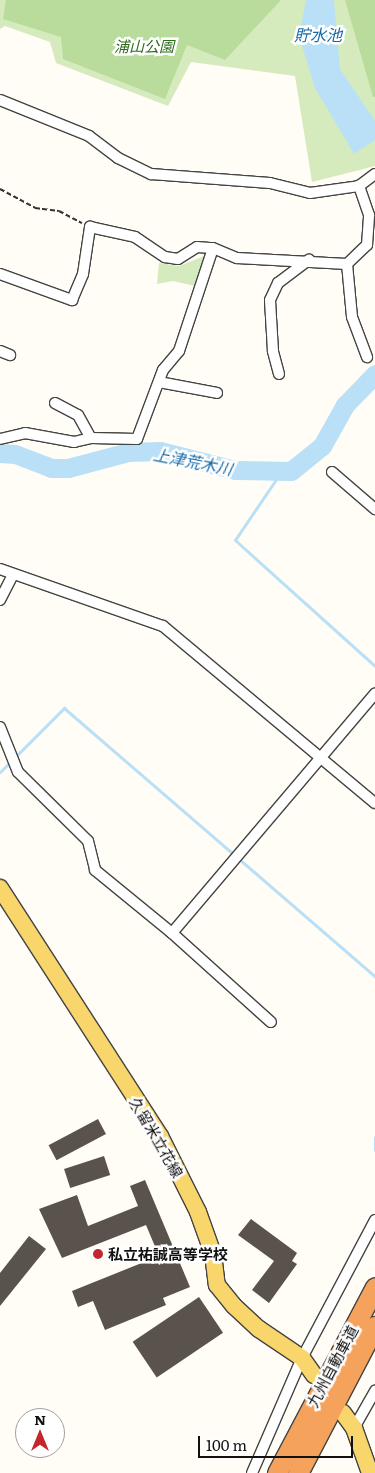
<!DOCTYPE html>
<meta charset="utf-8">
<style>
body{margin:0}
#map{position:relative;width:375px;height:1473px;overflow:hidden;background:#fffdf5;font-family:Literata,"Noto Sans JP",serif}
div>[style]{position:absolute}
.green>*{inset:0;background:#d5ebbd}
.forest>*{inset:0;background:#b9dc9c}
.water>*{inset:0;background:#b9e0f7}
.stream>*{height:3px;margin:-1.5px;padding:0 1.5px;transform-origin:1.5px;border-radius:1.5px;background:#b9e0f7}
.river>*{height:19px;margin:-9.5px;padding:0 9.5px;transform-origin:9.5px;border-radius:9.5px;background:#b9e0f7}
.building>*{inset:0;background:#5a524d;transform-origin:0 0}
.path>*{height:2px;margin-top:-1px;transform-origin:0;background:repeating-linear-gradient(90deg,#333 0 5px,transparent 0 7.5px)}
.roads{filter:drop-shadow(1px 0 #444) drop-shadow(-1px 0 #444) drop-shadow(0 1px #444) drop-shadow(0 -1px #444)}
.street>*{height:10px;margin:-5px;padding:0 5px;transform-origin:5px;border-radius:5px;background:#fff}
.primary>*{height:16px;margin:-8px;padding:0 8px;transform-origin:8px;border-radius:8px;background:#f9d66b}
.highway>*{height:19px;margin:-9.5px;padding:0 9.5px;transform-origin:9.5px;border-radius:9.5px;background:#f5a25d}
.dots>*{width:14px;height:14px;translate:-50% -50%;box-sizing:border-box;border:2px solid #fff;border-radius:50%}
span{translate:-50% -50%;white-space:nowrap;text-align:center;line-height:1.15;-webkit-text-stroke:5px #fff;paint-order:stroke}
.park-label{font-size:15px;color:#2f6b1f;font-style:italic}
.street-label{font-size:15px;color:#111}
.poi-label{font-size:15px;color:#111;font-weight:700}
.left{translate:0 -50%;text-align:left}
.water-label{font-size:16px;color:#1768a6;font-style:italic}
.north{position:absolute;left:15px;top:1408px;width:50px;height:50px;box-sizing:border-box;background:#fff;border:1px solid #a0a0a0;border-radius:50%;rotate:0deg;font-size:14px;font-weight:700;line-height:20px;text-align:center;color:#111}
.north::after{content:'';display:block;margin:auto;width:18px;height:22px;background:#c4262e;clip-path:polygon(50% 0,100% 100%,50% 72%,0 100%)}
.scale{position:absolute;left:198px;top:1436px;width:155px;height:22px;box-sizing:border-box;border:2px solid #111;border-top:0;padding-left:6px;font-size:15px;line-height:18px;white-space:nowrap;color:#111;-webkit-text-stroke:4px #fff;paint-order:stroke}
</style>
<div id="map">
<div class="green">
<div style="clip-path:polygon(0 0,375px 0,375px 166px,312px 182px,295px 76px,191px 62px,168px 106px,56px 63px,50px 42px,5px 26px,0 29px)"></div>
<div style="clip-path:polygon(207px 255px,195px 286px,173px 281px,157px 284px,159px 263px,179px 266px)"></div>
</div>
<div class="forest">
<div style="clip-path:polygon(6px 0,281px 0,225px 60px,187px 45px,165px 99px,63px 59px,61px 37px,3px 19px)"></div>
<div style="clip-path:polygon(345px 0,375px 0,375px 97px,373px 97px)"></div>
</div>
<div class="water">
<div style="clip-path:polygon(306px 0,334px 0,340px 69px,375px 121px,375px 140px,354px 154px,315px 88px,299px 36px)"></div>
</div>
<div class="stream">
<div style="left:281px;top:472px;width:82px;rotate:124.1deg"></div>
<div style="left:235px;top:540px;width:188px;rotate:42deg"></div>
<div style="left:0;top:772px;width:91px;rotate:-45deg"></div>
<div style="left:64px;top:708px;width:411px;rotate:40.8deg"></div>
<div style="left:375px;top:1137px;width:13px;rotate:90deg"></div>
</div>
<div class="river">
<div style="left:0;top:453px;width:15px;rotate:4deg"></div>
<div style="left:15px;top:454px;width:39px;rotate:21deg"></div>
<div style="left:51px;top:468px;width:17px"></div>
<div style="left:68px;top:468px;width:62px;rotate:-14.9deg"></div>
<div style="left:128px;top:452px;width:32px;rotate:-2deg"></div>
<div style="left:160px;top:451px;width:77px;rotate:14.2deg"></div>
<div style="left:235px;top:470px;width:56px;rotate:1deg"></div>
<div style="left:291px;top:471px;width:40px;rotate:-39deg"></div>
<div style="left:322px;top:446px;width:47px;rotate:-60.7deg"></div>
<div style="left:345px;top:405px;width:43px;rotate:-45.9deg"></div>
</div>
<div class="building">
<div style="left:98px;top:1119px;width:17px;height:56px;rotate:62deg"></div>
<div style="left:104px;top:1156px;width:20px;height:42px;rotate:72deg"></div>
<div style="clip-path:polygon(145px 1180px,190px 1287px,163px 1298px,166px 1305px,105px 1330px,93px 1301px,78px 1307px,72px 1291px,159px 1256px,146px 1225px,62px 1258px,39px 1209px,77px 1195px,88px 1226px,138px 1206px,130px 1186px)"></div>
<div style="clip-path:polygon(251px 1219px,297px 1253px,292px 1261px,297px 1264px,269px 1303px,252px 1290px,274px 1261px,238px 1235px)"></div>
<div style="clip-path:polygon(29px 1236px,46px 1249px,0 1306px,0 1273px)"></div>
<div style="left:199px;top:1297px;width:43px;height:80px;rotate:56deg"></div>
</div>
<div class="path">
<div style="left:0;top:189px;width:40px;rotate:28deg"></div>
<div style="left:35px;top:208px;width:24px;rotate:7deg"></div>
<div style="left:59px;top:211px;width:26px;rotate:28deg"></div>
</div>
<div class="roads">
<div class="street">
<div style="left:0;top:100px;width:96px;rotate:22deg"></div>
<div style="left:89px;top:136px;width:36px;rotate:37deg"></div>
<div style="left:118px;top:158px;width:37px;rotate:26deg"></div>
<div style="left:151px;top:174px;width:119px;rotate:4.3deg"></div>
<div style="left:270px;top:183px;width:41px;rotate:14deg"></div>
<div style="left:310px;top:193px;width:49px;rotate:-8.1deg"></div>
<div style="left:359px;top:186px;width:20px;rotate:-37deg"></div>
<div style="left:347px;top:264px;width:53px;rotate:84.6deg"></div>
<div style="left:352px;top:317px;width:43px;rotate:69.4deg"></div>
<div style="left:0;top:274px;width:77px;rotate:19.9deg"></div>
<div style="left:72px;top:300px;width:28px;rotate:-67deg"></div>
<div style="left:83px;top:274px;width:48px;rotate:-81.5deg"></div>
<div style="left:90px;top:227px;width:46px;rotate:12.5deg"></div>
<div style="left:135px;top:237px;width:36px;rotate:34deg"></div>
<div style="left:165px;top:257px;width:13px;rotate:9deg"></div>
<div style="left:178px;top:259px;width:22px;rotate:-32deg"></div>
<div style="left:197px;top:247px;width:16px;rotate:4deg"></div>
<div style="left:213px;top:248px;width:26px;rotate:23deg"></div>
<div style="left:237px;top:258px;width:110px;rotate:3.1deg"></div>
<div style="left:347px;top:264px;width:28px;rotate:-44deg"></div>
<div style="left:367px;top:245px;width:30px;rotate:-86deg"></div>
<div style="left:369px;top:215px;width:31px;rotate:-109deg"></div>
<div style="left:0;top:351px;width:11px;rotate:22deg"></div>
<div style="left:279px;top:374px;width:24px;rotate:-105deg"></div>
<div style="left:273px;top:351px;width:51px;rotate:-93.4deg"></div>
<div style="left:270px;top:300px;width:19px;rotate:-65deg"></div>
<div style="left:278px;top:283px;width:39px;rotate:-37deg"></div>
<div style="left:159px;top:382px;width:59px;rotate:10.7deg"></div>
<div style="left:55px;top:403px;width:26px;rotate:28deg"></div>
<div style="left:78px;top:415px;width:26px;rotate:61deg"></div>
<div style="left:91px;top:438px;width:46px;rotate:1.2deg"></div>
<div style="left:137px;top:439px;width:74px;rotate:-69.4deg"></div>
<div style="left:163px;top:370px;width:25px;rotate:-50deg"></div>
<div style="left:179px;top:351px;width:108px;rotate:-71.7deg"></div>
<div style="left:0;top:439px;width:26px;rotate:-13deg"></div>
<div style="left:25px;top:433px;width:50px;rotate:10.4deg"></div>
<div style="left:74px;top:442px;width:17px;rotate:-13deg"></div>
<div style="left:332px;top:472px;width:57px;rotate:40.7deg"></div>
<div style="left:0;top:569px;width:173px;rotate:19.3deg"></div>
<div style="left:163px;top:626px;width:276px;rotate:39.9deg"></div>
<div style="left:0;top:600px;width:29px;rotate:-63deg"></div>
<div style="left:0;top:727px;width:48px;rotate:68.2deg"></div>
<div style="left:18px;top:772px;width:98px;rotate:44.6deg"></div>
<div style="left:88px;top:841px;width:30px;rotate:76deg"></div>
<div style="left:95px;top:870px;width:99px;rotate:39.3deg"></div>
<div style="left:172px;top:933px;width:133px;rotate:42deg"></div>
<div style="left:172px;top:933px;width:314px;rotate:-49.7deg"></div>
<div style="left:354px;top:1428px;width:43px;rotate:-60.4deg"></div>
<div style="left:252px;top:1473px;width:125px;rotate:-66.5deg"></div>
<div style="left:302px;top:1358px;width:156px;rotate:-62.1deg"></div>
</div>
<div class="primary">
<div style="left:0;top:888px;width:295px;rotate:57.2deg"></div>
<div style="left:160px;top:1136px;width:85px;rotate:63.4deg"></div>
<div style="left:198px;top:1212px;width:45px;rotate:70.3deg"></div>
<div style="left:213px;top:1254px;width:31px;rotate:83deg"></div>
<div style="left:217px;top:1285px;width:27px;rotate:51deg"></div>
<div style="left:234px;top:1306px;width:34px;rotate:43deg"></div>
<div style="left:259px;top:1329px;width:52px;rotate:34deg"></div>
<div style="left:302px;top:1358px;width:21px;rotate:55deg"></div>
<div style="left:343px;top:1413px;width:19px;rotate:54deg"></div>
<div style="left:354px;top:1428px;width:48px;rotate:70.4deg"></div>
</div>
<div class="highway">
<div style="left:277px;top:1473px;width:210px;rotate:-62.2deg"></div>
<div style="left:298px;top:1473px;width:166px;rotate:-62.4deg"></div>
</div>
</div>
<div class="dots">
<div style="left:98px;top:1254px;background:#c4262e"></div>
</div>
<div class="park-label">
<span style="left:144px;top:46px">浦山公園</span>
</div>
<div class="street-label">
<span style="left:157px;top:1137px;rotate:60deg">久留米立花線</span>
<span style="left:332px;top:1366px;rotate:-62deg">九州自動車道</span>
</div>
<div class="poi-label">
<span class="left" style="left:108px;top:1254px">私立祐誠高等学校</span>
</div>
<div class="water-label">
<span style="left:318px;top:34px">貯水池</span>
<span style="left:193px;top:461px;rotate:11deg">上津荒木川</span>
</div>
<div class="north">N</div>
<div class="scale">100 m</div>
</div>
